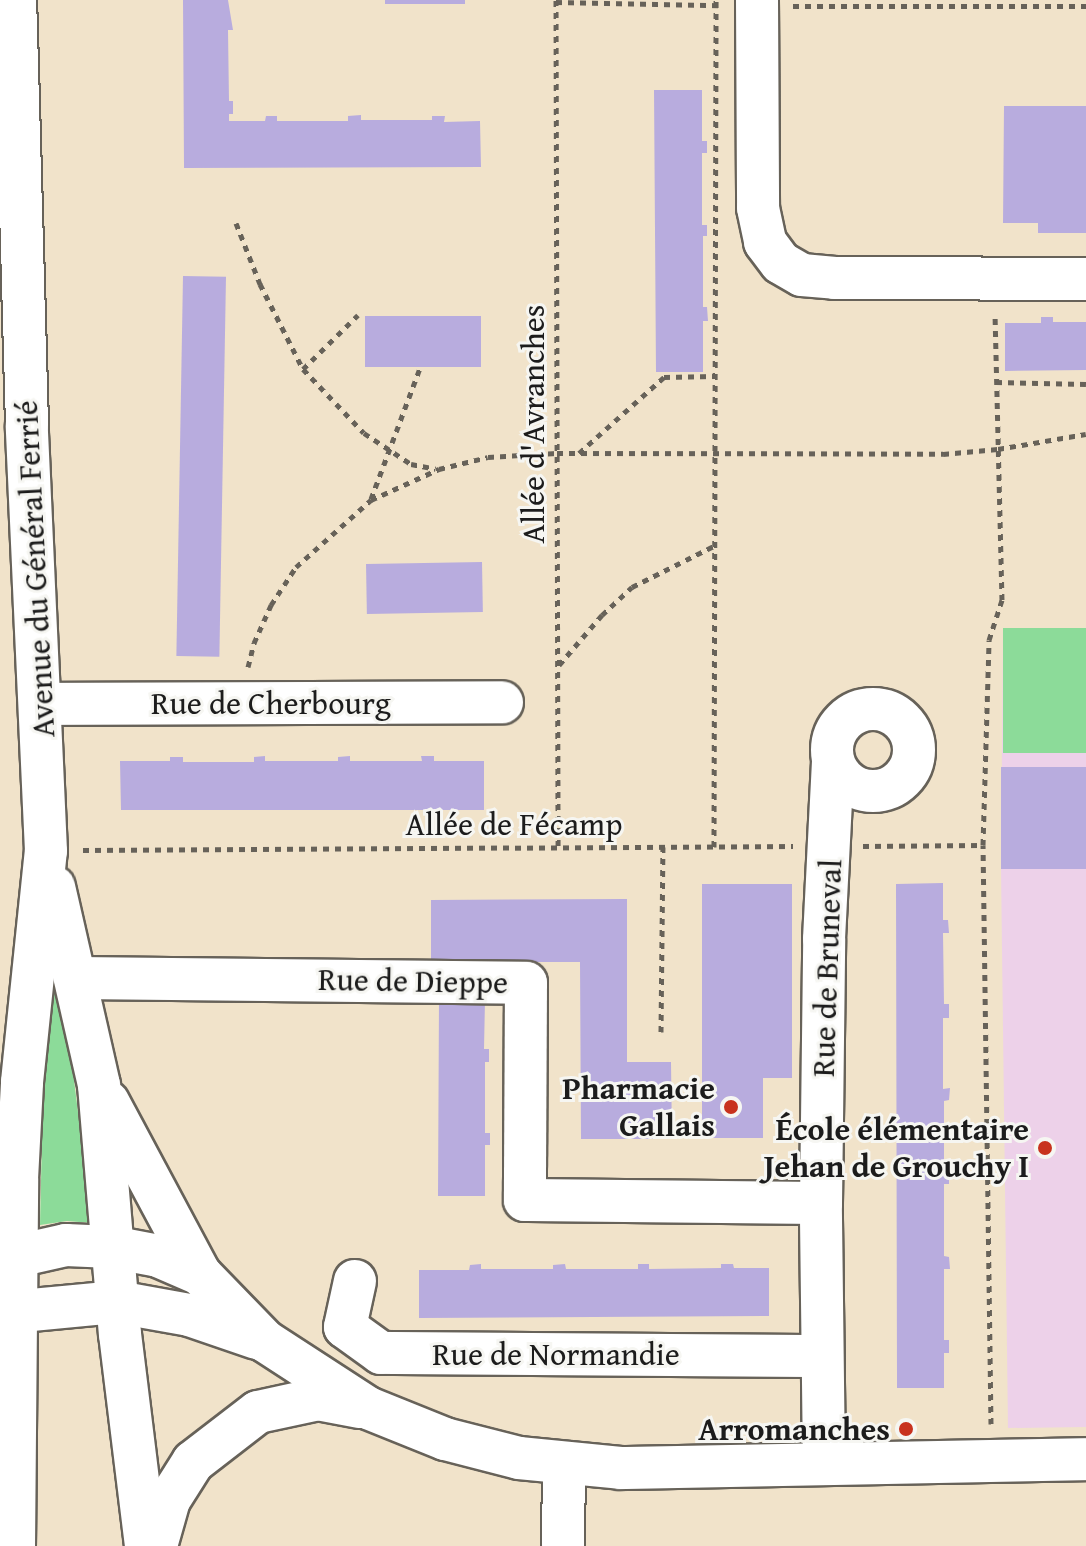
<!DOCTYPE html>
<meta charset="utf-8">
<style>
body{margin:0}
#map{position:relative;width:1086px;height:1546px;overflow:hidden;background:#f1e3ca;font-family:"Gentium Book Plus",serif}
div>[style]{position:absolute}
.built>*{inset:0;background:#edd1e9}
.green>*{inset:0;background:#8cdb99;transform-origin:0 0}
.building>*{inset:0;background:#b8acde;transform-origin:0 0}
.path>*{height:5px;margin-top:-2.5px;transform-origin:0;background:repeating-linear-gradient(90deg,#676259 0 6px,transparent 0 12px)}
.roads{filter:drop-shadow(2px 0 #676259) drop-shadow(-2px 0 #676259) drop-shadow(0 2px #676259) drop-shadow(0 -2px #676259)}
.minor>*{height:42px;margin:-21px;padding:0 21px;transform-origin:21px;border-radius:21px;background:#fff}
.minor>.ring{margin:-21px;padding:0;box-sizing:content-box;background:none;border:42px solid #fff;border-radius:50%}
.dots>*{width:22px;height:22px;translate:-50% -50%;box-sizing:border-box;border:4px solid #f6f6f2;border-radius:50%}
span{translate:-50% -50%;white-space:nowrap;text-align:center;line-height:1.15;-webkit-text-stroke:6px #f6f6f2;paint-order:stroke}
.street-label{font-size:32px;color:#1c1c1c}
.poi-label{font-size:32px;color:#1c1c1c;font-weight:700}
.right{translate:-100% -50%;text-align:right}
</style>
<div id="map">
<div class="built">
<div style="clip-path:polygon(1003px 628px,1086px 628px,1086px 1427px,1008px 1428px,1001px 869px)"></div>
</div>
<div class="green">
<div style="left:1003px;top:628px;width:83px;height:125px"></div>
<div style="clip-path:polygon(48px 874px,92px 1223px,67px 1221px,40px 1225px)"></div>
</div>
<div class="building">
<div style="clip-path:polygon(183px 0,228px 0,233px 30px,228px 30px,229px 101px,233px 101px,233px 114px,229px 114px,229px 121px,265px 121px,266px 116px,277px 116px,277px 121px,348px 121px,348px 116px,361px 115px,361px 120px,432px 120px,432px 116px,445px 116px,444px 122px,480px 121px,481px 167px,184px 168px)"></div>
<div style="left:385px;top:0;width:80px;height:4px"></div>
<div style="clip-path:polygon(654px 90px,702px 90px,702px 141px,707px 141px,707px 153px,702px 153px,702px 225px,707px 225px,707px 236px,703px 236px,703px 307px,707px 307px,708px 321px,703px 321px,703px 372px,656px 372px)"></div>
<div style="clip-path:polygon(1004px 106px,1086px 106px,1086px 233px,1038px 233px,1038px 223px,1003px 223px)"></div>
<div style="left:183px;top:276px;width:43px;height:380px;rotate:1deg"></div>
<div style="left:365px;top:316px;width:116px;height:51px"></div>
<div style="clip-path:polygon(1041px 317px,1053px 317px,1053px 322px,1086px 322px,1086px 370px,1005px 371px,1005px 323px,1041px 323px)"></div>
<div style="left:482px;top:562px;width:50px;height:116px;rotate:89deg"></div>
<div style="clip-path:polygon(265px 756px,265px 761px,338px 761px,338px 757px,350px 756px,350px 761px,422px 761px,421px 756px,434px 756px,434px 761px,484px 761px,484px 810px,121px 810px,120px 761px,170px 761px,170px 757px,183px 757px,183px 762px,254px 762px,254px 757px)"></div>
<div style="left:1001px;top:767px;width:85px;height:102px"></div>
<div style="clip-path:polygon(943px 883px,943px 920px,948px 920px,949px 933px,943px 933px,944px 1004px,949px 1004px,949px 1018px,943px 1018px,943px 1089px,950px 1088px,949px 1100px,944px 1101px,944px 1172px,949px 1172px,949px 1184px,944px 1184px,944px 1256px,949px 1257px,950px 1269px,944px 1269px,944px 1340px,949px 1340px,949px 1353px,944px 1353px,944px 1388px,897px 1388px,896px 884px)"></div>
<div style="clip-path:polygon(702px 884px,792px 884px,792px 1078px,763px 1078px,763px 1138px,702px 1138px)"></div>
<div style="clip-path:polygon(627px 899px,627px 1062px,671px 1062px,672px 1139px,581px 1139px,580px 962px,431px 962px,431px 900px)"></div>
<div style="clip-path:polygon(439px 999px,485px 1000px,484px 1049px,489px 1049px,489px 1062px,485px 1062px,485px 1133px,490px 1133px,490px 1145px,485px 1145px,485px 1196px,438px 1196px)"></div>
<div style="clip-path:polygon(481px 1264px,481px 1269px,553px 1269px,553px 1265px,565px 1264px,566px 1269px,638px 1269px,638px 1264px,649px 1264px,649px 1269px,721px 1268px,721px 1264px,733px 1264px,734px 1268px,769px 1268px,769px 1316px,419px 1318px,419px 1270px,469px 1270px,470px 1265px)"></div>
</div>
<div class="path">
<div style="left:556px;top:0;width:847px;rotate:89.86deg"></div>
<div style="left:556px;top:2px;width:163px;rotate:1.1deg"></div>
<div style="left:793px;top:6px;width:293px"></div>
<div style="left:236px;top:223px;width:66px;rotate:68.5deg"></div>
<div style="left:260px;top:284px;width:95px;rotate:63.2deg"></div>
<div style="left:303px;top:369px;width:88px;rotate:46.4deg"></div>
<div style="left:364px;top:433px;width:56px;rotate:33.4deg"></div>
<div style="left:411px;top:464px;width:25px;rotate:11deg"></div>
<div style="left:303px;top:369px;width:77px;rotate:-44.5deg"></div>
<div style="left:996px;top:382px;width:90px;rotate:1.3deg"></div>
<div style="left:579px;top:453px;width:114px;rotate:-41.8deg"></div>
<div style="left:664px;top:377px;width:51px;rotate:-1.1deg"></div>
<div style="left:371px;top:499px;width:140px;rotate:-69.5deg"></div>
<div style="left:559px;top:665px;width:66px;rotate:-49.3deg"></div>
<div style="left:602px;top:615px;width:41px;rotate:-43deg"></div>
<div style="left:632px;top:587px;width:92px;rotate:-26.6deg"></div>
<div style="left:248px;top:667px;width:25px;rotate:-76deg"></div>
<div style="left:254px;top:643px;width:42px;rotate:-65.9deg"></div>
<div style="left:271px;top:605px;width:45px;rotate:-56.7deg"></div>
<div style="left:296px;top:567px;width:101px;rotate:-41.8deg"></div>
<div style="left:371px;top:500px;width:75px;rotate:-24.5deg"></div>
<div style="left:439px;top:469px;width:50px;rotate:-13.8deg"></div>
<div style="left:488px;top:457px;width:69px;rotate:-3.3deg"></div>
<div style="left:557px;top:453px;width:386px;rotate:0.1deg"></div>
<div style="left:943px;top:454px;width:55px;rotate:-5.2deg"></div>
<div style="left:998px;top:449px;width:89px;rotate:-9.7deg"></div>
<div style="left:863px;top:846px;width:120px;rotate:-0.5deg"></div>
<div style="left:714px;top:847px;width:847px;rotate:-89.86deg"></div>
<div style="left:83px;top:850px;width:710px;rotate:-0.32deg"></div>
<div style="left:661px;top:1032px;width:185px;rotate:-89.4deg"></div>
<div style="left:991px;top:1424px;width:579px;rotate:-90.79deg"></div>
<div style="left:983px;top:845px;width:205px;rotate:-88.3deg"></div>
<div style="left:989px;top:640px;width:42px;rotate:-72deg"></div>
<div style="left:1002px;top:600px;width:284px;rotate:-91.4deg"></div>
</div>
<div class="roads">
<div class="minor">
<div style="left:757px;top:0;width:208px;rotate:89.7deg"></div>
<div style="left:758px;top:208px;width:35px;rotate:78deg"></div>
<div style="left:765px;top:242px;width:26px;rotate:53deg"></div>
<div style="left:781px;top:263px;width:24px;rotate:30deg"></div>
<div style="left:802px;top:275px;width:33px;rotate:5deg"></div>
<div style="left:835px;top:278px;width:251px;rotate:0.2deg"></div>
<div style="left:41px;top:704px;width:461px;rotate:-0.2deg"></div>
<div class="ring" style="left:832px;top:709px;width:40px;height:40px"></div>
<div style="left:54px;top:887px;width:203px;rotate:77.2deg"></div>
<div style="left:99px;top:1085px;width:250px;rotate:85.2deg"></div>
<div style="left:120px;top:1334px;width:214px;rotate:83deg"></div>
<div style="left:75px;top:978px;width:451px;rotate:0.6deg"></div>
<div style="left:526px;top:983px;width:217px;rotate:90.3deg"></div>
<div style="left:525px;top:1200px;width:296px;rotate:0.6deg"></div>
<div style="left:108px;top:1102px;width:195px;rotate:61.9deg"></div>
<div style="left:0;top:1264px;width:19px;rotate:-25deg"></div>
<div style="left:17px;top:1256px;width:50px;rotate:-12.7deg"></div>
<div style="left:66px;top:1245px;width:45px;rotate:2.5deg"></div>
<div style="left:111px;top:1247px;width:48px;rotate:10.8deg"></div>
<div style="left:158px;top:1256px;width:46px;rotate:23.2deg"></div>
<div style="left:200px;top:1274px;width:93px;rotate:45.9deg"></div>
<div style="left:265px;top:1341px;width:123px;rotate:33deg"></div>
<div style="left:368px;top:1408px;width:83px;rotate:21.9deg"></div>
<div style="left:445px;top:1439px;width:76px;rotate:14.4deg"></div>
<div style="left:519px;top:1458px;width:102px;rotate:5.6deg"></div>
<div style="left:621px;top:1468px;width:465px;rotate:-1.1deg"></div>
<div style="left:355px;top:1281px;width:47px;rotate:102.3deg"></div>
<div style="left:345px;top:1327px;width:44px;rotate:35.8deg"></div>
<div style="left:381px;top:1353px;width:441px;rotate:0.4deg"></div>
<div style="left:0;top:1313px;width:118px;rotate:-5.4deg"></div>
<div style="left:117px;top:1302px;width:73px;rotate:10.2deg"></div>
<div style="left:189px;top:1315px;width:71px;rotate:18.9deg"></div>
<div style="left:824px;top:1464px;width:261px;rotate:-90.7deg"></div>
<div style="left:821px;top:1203px;width:264px;rotate:-89.3deg"></div>
<div style="left:824px;top:939px;width:178px;rotate:-87.1deg"></div>
<div style="left:14px;top:1546px;width:367px;rotate:-89.5deg"></div>
<div style="left:17px;top:1179px;width:97px;rotate:-87deg"></div>
<div style="left:22px;top:1082px;width:232px;rotate:-84.1deg"></div>
<div style="left:46px;top:851px;width:426px;rotate:-92.6deg"></div>
<div style="left:27px;top:425px;width:425px;rotate:-91.6deg"></div>
<div style="left:156px;top:1546px;width:48px;rotate:-74.2deg"></div>
<div style="left:169px;top:1500px;width:45px;rotate:-57.7deg"></div>
<div style="left:193px;top:1462px;width:82px;rotate:-37.6deg"></div>
<div style="left:258px;top:1412px;width:61px;rotate:-12.2deg"></div>
<div style="left:318px;top:1399px;width:43px;rotate:10.8deg"></div>
<div style="left:563px;top:1546px;width:83px;rotate:-89.3deg"></div>
</div>
</div>
<div class="dots">
<div style="left:731px;top:1107px;background:#c8321e"></div>
<div style="left:1045px;top:1148px;background:#c8321e"></div>
<div style="left:906px;top:1429px;background:#c8321e"></div>
</div>
<div class="street-label">
<span style="left:533px;top:424px;rotate:-90deg">Allée d'Avranches</span>
<span style="left:35px;top:569px;rotate:-93deg">Avenue du Général Ferrié</span>
<span style="left:271px;top:703px">Rue de Cherbourg</span>
<span style="left:514px;top:824px">Allée de Fécamp</span>
<span style="left:827px;top:968px;rotate:-88deg">Rue de Bruneval</span>
<span style="left:413px;top:981px;rotate:1deg">Rue de Dieppe</span>
<span style="left:556px;top:1354px">Rue de Normandie</span>
</div>
<div class="poi-label">
<span class="right" style="left:715px;top:1107px">Pharmacie<br>Gallais</span>
<span class="right" style="left:1029px;top:1148px">École élémentaire<br>Jehan de Grouchy I</span>
<span class="right" style="left:890px;top:1429px">Arromanches</span>
</div>
</div>
